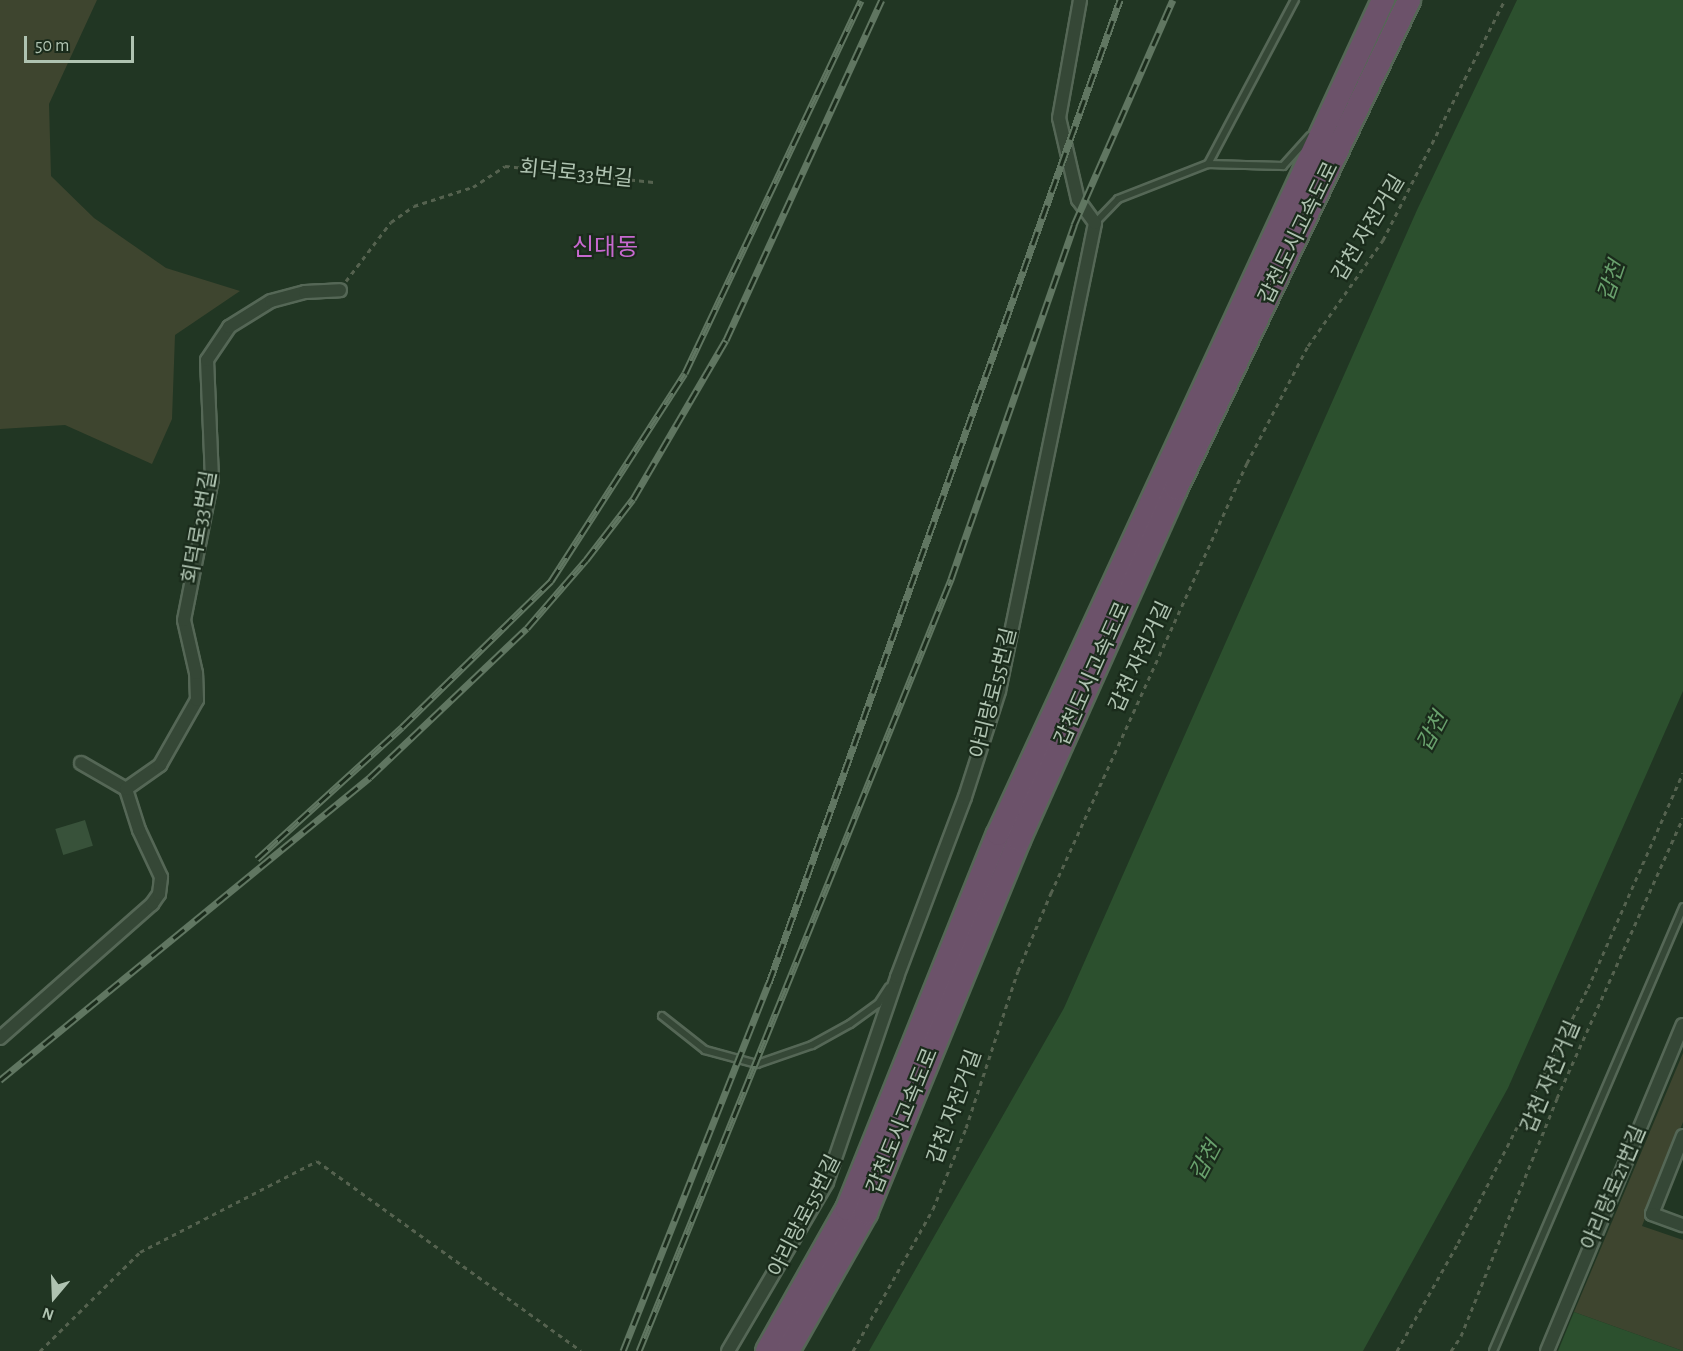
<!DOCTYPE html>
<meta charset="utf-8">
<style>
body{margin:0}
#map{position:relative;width:1683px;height:1351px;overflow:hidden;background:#213623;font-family:"Alegreya Sans","Noto Sans KR",sans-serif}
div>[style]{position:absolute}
.green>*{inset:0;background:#3e452f}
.water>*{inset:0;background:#2c502e}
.building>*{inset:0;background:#38523a;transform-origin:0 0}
.path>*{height:3px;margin-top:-1.5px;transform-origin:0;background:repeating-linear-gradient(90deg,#55624f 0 4.5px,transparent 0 9px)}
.roads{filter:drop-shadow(2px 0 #556756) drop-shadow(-2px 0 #556756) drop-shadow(0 2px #556756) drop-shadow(0 -2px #556756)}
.lane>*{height:6px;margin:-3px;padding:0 3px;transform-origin:3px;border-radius:3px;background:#354736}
.street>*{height:12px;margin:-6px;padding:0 6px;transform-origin:6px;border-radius:6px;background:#354736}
.highway>*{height:22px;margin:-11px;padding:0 11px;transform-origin:11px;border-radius:11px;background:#6c526a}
.rail>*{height:7px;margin-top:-3.5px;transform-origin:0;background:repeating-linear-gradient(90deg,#1a2b1b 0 14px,#607661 0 28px);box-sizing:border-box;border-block:2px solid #607661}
span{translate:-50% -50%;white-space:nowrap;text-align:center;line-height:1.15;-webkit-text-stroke:4.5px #1a2b1b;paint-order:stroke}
.street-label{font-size:21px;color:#afc3b1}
.water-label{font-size:22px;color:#69a16d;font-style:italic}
.quarter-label{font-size:24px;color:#c769cf}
.north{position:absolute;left:24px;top:1267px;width:60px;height:60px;-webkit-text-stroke:4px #1a2b1b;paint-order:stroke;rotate:199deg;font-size:16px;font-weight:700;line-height:24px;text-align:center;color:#afc3b1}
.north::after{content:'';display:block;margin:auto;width:21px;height:27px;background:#afc3b1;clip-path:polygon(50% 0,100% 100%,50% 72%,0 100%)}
.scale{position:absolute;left:24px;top:36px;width:110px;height:27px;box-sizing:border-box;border:3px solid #afc3b1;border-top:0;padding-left:8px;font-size:18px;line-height:21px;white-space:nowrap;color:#afc3b1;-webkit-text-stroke:4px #1a2b1b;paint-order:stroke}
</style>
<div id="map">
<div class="green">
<div style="clip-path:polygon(0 0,97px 0,49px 104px,51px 176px,94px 218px,166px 268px,240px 291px,175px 335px,172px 419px,152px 464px,65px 425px,0 429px)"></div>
<div style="clip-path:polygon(1683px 1053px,1683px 1122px,1642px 1226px,1683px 1240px,1683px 1351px,1574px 1312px)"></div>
</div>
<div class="water">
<div style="clip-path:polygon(1517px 0,1683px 0,1683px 691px,1508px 1088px,1363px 1351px,869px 1351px,1064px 1008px,1417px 210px)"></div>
<div style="clip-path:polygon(1574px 1312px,1683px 1351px,1558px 1351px)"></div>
</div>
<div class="building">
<div style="left:85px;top:820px;width:27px;height:31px;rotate:73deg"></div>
</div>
<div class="path">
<div style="left:346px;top:281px;width:74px;rotate:-52.7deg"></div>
<div style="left:391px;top:222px;width:28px;rotate:-35deg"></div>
<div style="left:414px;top:206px;width:62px;rotate:-17.9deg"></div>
<div style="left:473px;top:187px;width:38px;rotate:-33deg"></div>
<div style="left:505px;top:166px;width:149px;rotate:6.2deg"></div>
<div style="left:40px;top:1351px;width:141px;rotate:-44.7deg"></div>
<div style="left:140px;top:1252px;width:199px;rotate:-27.2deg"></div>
<div style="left:317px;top:1161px;width:325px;rotate:35.7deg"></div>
<div style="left:853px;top:1351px;width:163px;rotate:-60.6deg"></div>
<div style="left:933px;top:1209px;width:87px;rotate:-67.8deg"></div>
<div style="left:966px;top:1128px;width:165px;rotate:-71.7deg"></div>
<div style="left:1018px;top:971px;width:85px;rotate:-67.1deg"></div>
<div style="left:1051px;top:893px;width:473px;rotate:-65.5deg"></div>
<div style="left:1247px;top:463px;width:132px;rotate:-62.5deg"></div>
<div style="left:1308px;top:346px;width:130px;rotate:-54.7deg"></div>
<div style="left:1383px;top:240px;width:269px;rotate:-63.1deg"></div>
<div style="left:1397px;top:1351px;width:124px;rotate:-60.5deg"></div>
<div style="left:1458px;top:1243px;width:286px;rotate:-63deg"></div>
<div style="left:1588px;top:988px;width:235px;rotate:-66.2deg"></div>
<div style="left:1451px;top:1351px;width:18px;rotate:-56deg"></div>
<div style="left:1461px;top:1336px;width:257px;rotate:-68deg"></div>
<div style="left:1557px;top:1098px;width:307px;rotate:-65.8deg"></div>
</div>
<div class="roads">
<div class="lane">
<div style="left:1208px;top:164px;width:186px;rotate:-62.1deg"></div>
<div style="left:1095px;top:223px;width:33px;rotate:-46deg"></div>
<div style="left:1118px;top:199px;width:97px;rotate:-21.3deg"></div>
<div style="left:1208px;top:164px;width:75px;rotate:1.5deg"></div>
<div style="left:1283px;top:166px;width:40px;rotate:-48deg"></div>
<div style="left:662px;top:1016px;width:55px;rotate:38.3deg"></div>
<div style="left:705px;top:1050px;width:54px;rotate:15.1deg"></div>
<div style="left:757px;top:1064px;width:58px;rotate:-19.1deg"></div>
<div style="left:812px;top:1045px;width:43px;rotate:-28.9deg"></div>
<div style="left:850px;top:1024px;width:34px;rotate:-36deg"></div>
<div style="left:878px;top:1004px;width:20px;rotate:-57deg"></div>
<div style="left:1493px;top:1351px;width:483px;rotate:-66.8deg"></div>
</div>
<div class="street">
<div style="left:81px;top:763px;width:52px;rotate:30deg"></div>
<div style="left:0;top:1038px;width:203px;rotate:-41.4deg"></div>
<div style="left:152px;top:904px;width:12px;rotate:-55deg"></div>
<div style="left:159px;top:894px;width:17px;rotate:-83deg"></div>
<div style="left:161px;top:877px;width:52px;rotate:-115.1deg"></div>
<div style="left:139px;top:830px;width:43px;rotate:-107.6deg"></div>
<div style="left:126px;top:789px;width:42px;rotate:-35.2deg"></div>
<div style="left:160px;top:765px;width:75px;rotate:-60.4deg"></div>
<div style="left:197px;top:700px;width:27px;rotate:-92deg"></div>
<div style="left:196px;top:673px;width:54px;rotate:-102.8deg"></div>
<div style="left:184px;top:620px;width:144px;rotate:-78.8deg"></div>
<div style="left:212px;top:479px;width:119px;rotate:-92.4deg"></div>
<div style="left:207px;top:360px;width:40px;rotate:-56deg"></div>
<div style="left:229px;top:327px;width:49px;rotate:-31.8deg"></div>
<div style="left:271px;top:301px;width:35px;rotate:-15deg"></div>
<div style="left:305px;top:292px;width:35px;rotate:-3deg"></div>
<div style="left:1683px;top:1136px;width:84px;rotate:111.7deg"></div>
<div style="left:1652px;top:1214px;width:33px;rotate:20deg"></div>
<div style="left:728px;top:1351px;width:196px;rotate:-59.6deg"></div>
<div style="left:827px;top:1182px;width:217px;rotate:-71.1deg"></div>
<div style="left:897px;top:977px;width:192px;rotate:-69.3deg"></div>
<div style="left:965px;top:797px;width:111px;rotate:-72.2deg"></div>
<div style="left:999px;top:691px;width:478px;rotate:-78.4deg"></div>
<div style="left:1095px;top:223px;width:29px;rotate:-126deg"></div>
<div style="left:1078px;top:200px;width:84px;rotate:-103deg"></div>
<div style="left:1059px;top:118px;width:120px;rotate:-79.9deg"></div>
<div style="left:1547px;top:1351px;width:353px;rotate:-67.4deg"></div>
</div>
<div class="highway">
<div style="left:767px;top:1351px;width:163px;rotate:-60.6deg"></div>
<div style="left:847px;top:1209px;width:404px;rotate:-68.1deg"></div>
<div style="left:998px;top:834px;width:919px;rotate:-65.22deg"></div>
<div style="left:788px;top:1351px;width:159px;rotate:-60.5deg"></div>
<div style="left:866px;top:1213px;width:403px;rotate:-67.7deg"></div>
<div style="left:1019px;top:840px;width:385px;rotate:-65.9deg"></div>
<div style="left:1176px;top:489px;width:542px;rotate:-64.52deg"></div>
</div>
</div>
<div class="rail">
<div style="left:257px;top:859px;width:196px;rotate:-42.3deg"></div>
<div style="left:402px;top:727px;width:209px;rotate:-44.4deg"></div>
<div style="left:551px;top:581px;width:247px;rotate:-57.2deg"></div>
<div style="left:685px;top:373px;width:412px;rotate:-64.7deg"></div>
<div style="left:0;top:1080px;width:478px;rotate:-39.3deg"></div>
<div style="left:370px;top:777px;width:216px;rotate:-43.5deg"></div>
<div style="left:527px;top:628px;width:90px;rotate:-49.1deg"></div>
<div style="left:586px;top:560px;width:77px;rotate:-52.4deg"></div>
<div style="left:633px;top:499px;width:184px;rotate:-59.7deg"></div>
<div style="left:726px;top:340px;width:374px;rotate:-65.4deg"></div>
<div style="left:623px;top:1351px;width:396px;rotate:-68.4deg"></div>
<div style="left:769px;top:983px;width:1044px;rotate:-70.35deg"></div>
<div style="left:639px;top:1351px;width:833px;rotate:-67.99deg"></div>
<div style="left:951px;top:579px;width:375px;rotate:-70.8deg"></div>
<div style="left:1074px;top:225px;width:246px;rotate:-66.3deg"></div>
</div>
<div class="street-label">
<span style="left:576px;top:174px;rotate:6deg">회덕로33번길</span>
<span style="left:1369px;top:228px;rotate:-59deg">갑천 자전거길</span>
<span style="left:1299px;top:233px;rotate:-64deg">갑천도시고속도로</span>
<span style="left:200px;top:527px;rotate:-80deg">회덕로33번길</span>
<span style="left:1141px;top:657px;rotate:-65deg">갑천 자전거길</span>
<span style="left:1093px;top:674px;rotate:-66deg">갑천도시고속도로</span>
<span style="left:994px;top:693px;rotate:-76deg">아리랑로55번길</span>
<span style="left:1551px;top:1077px;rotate:-67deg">갑천 자전거길</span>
<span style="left:955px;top:1107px;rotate:-70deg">갑천 자전거길</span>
<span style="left:903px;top:1121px;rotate:-68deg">갑천도시고속도로</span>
<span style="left:1614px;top:1188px;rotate:-67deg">아리랑로21번길</span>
<span style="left:805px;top:1216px;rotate:-63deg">아리랑로55번길</span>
</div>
<div class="water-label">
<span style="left:1612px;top:281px;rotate:-71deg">갑천</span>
<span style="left:1433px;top:732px;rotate:-62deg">갑천</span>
<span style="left:1206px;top:1161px;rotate:-62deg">갑천</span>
</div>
<div class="quarter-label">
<span style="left:605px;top:249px">신대동</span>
</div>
<div class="north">N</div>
<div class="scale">50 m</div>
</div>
